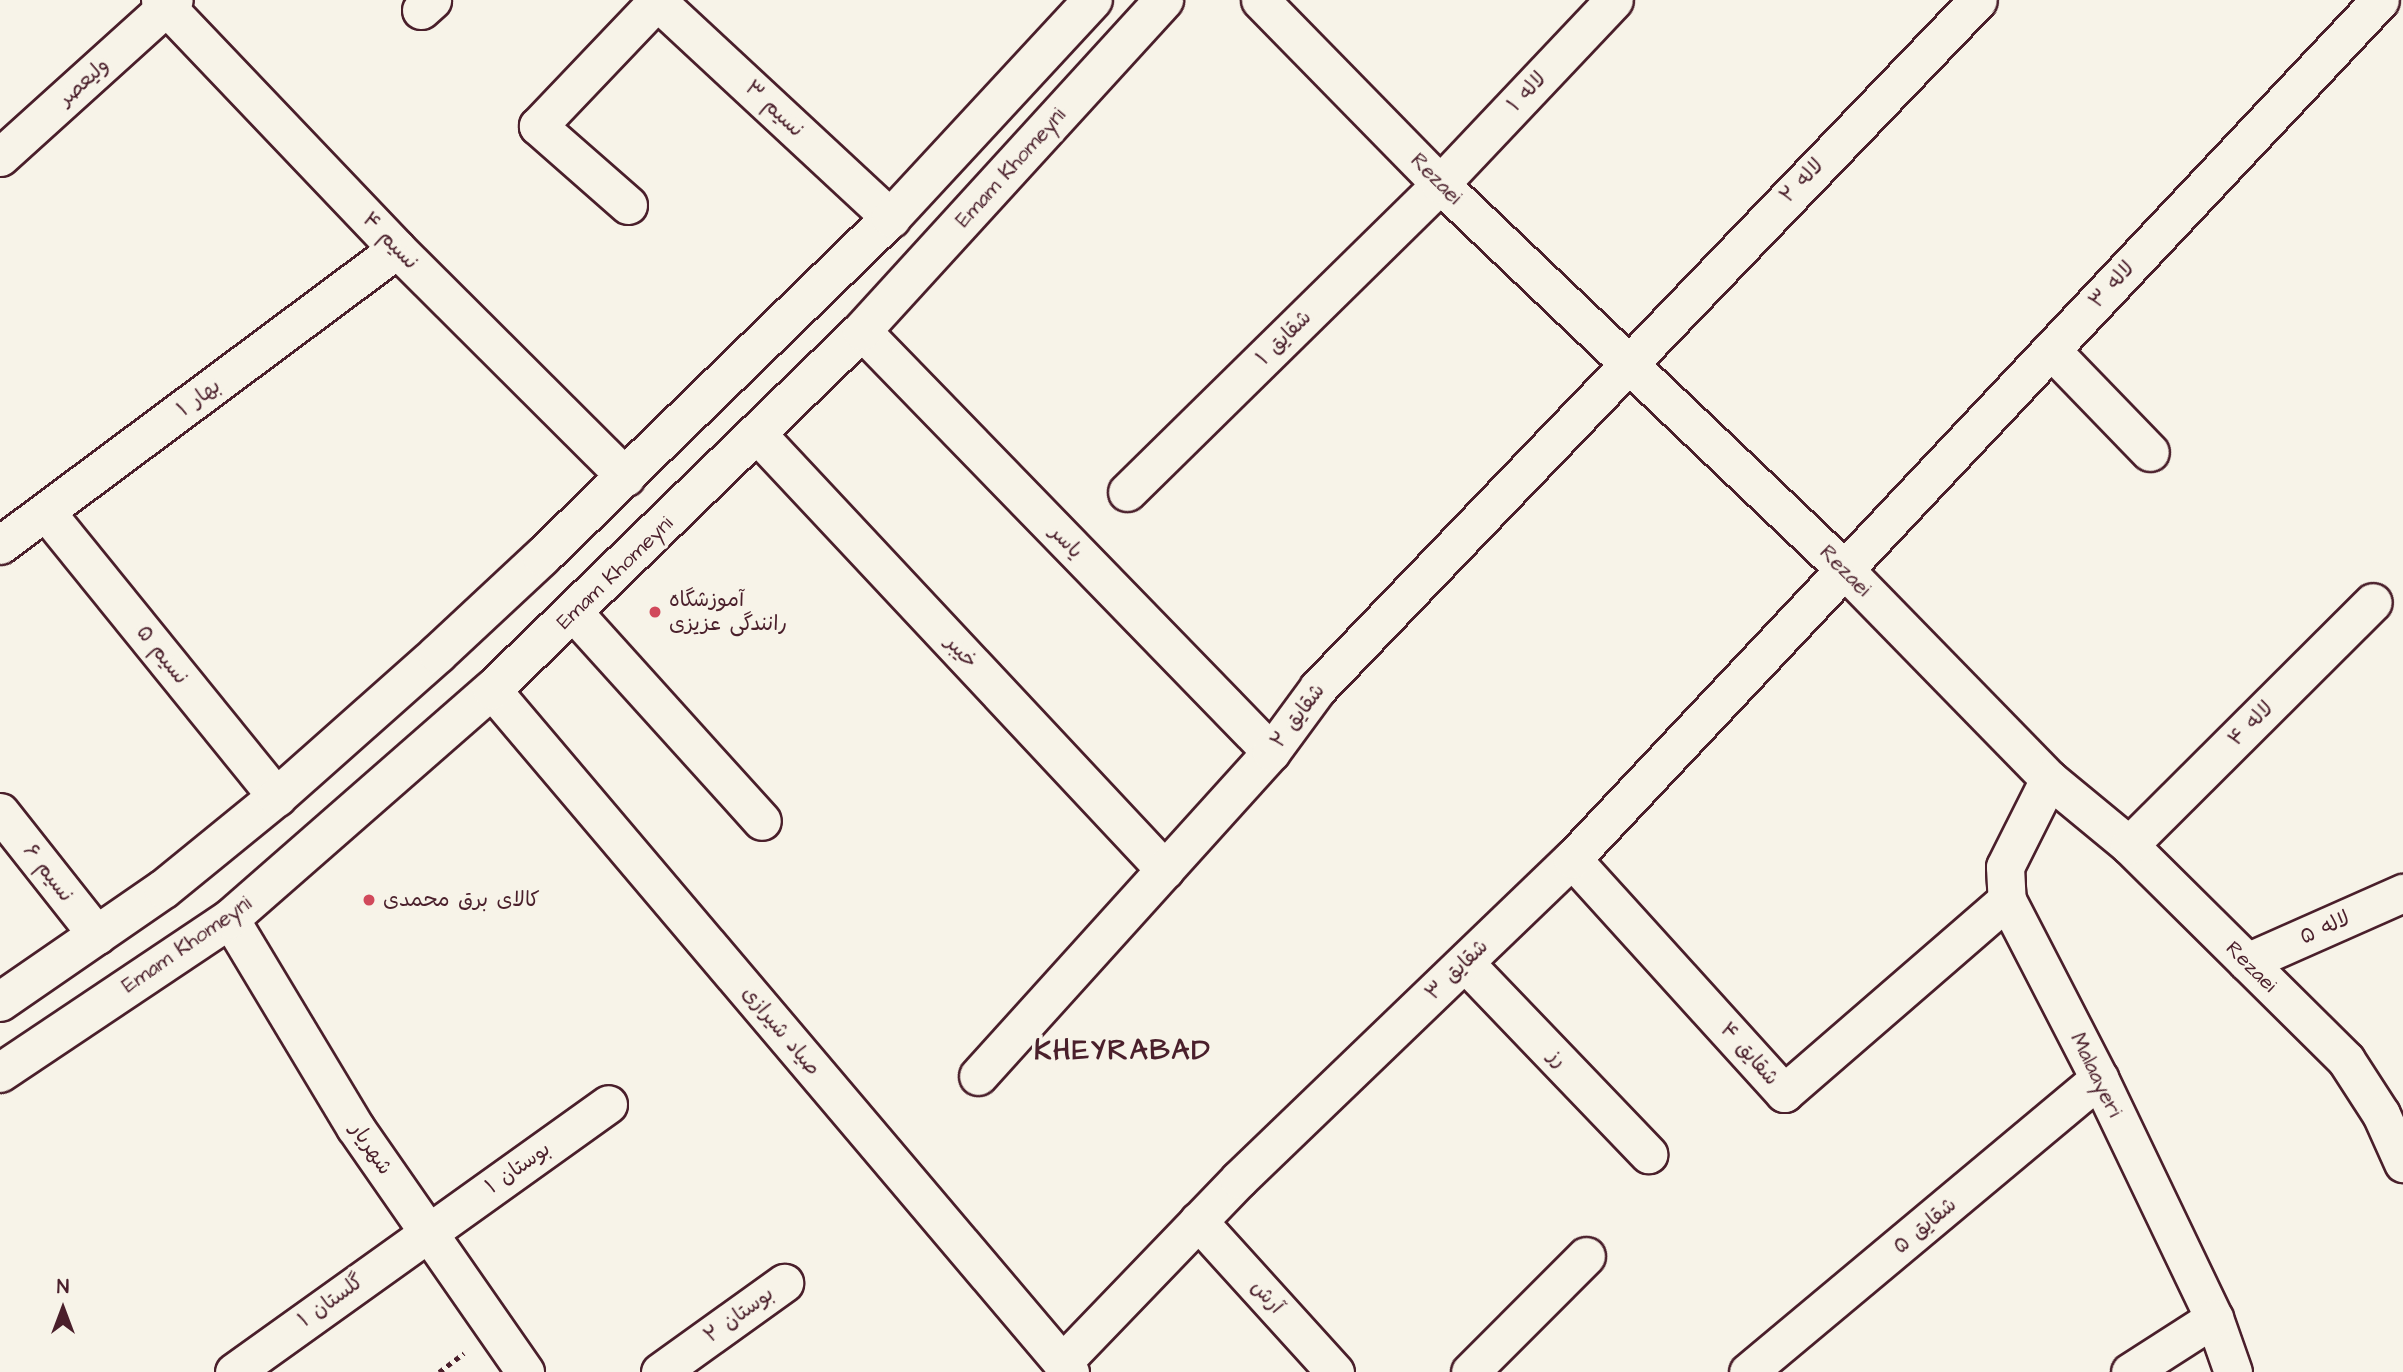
<!DOCTYPE html>
<meta charset="utf-8">
<style>
body{margin:0}
#map{position:relative;width:2403px;height:1372px;overflow:hidden;background:#f7f3e8;font-family:"Architects Daughter","Playpen Sans Arabic",sans-serif}
div>[style]{position:absolute}
.path>*{height:4.5px;margin-top:-2.25px;transform-origin:0;background:repeating-linear-gradient(90deg,#4a1f2b 0 5px,transparent 0 10px)}
.roads{filter:drop-shadow(2px 0 #4a1f2b) drop-shadow(-2px 0 #4a1f2b) drop-shadow(0 2px #4a1f2b) drop-shadow(0 -2px #4a1f2b)}
.minor>*{height:37px;margin:-18.5px;padding:0 18.5px;transform-origin:18.5px;border-radius:18.5px;background:#f7f3e8}
.secondary>*{height:38px;margin:-19px;padding:0 19px;transform-origin:19px;border-radius:19px;background:#f7f3e8}
.dots>*{width:19px;height:19px;translate:-50% -50%;box-sizing:border-box;border:4px solid #f7f3e8;border-radius:50%}
span{translate:-50% -50%;white-space:nowrap;text-align:center;line-height:1.15;-webkit-text-stroke:7px #f7f3e8;paint-order:stroke}
.street-label{font-size:21px;color:#4a1f2b}
.poi-label{font-size:21px;color:#4a1f2b}
.left{translate:0 -50%;text-align:left}
.district-label{font-size:28px;color:#4a1f2b;font-weight:700;letter-spacing:2px}
.north{position:absolute;left:28px;top:1274px;width:70px;height:70px;-webkit-text-stroke:5px #f7f3e8;paint-order:stroke;rotate:0deg;font-size:19px;font-weight:700;line-height:28px;text-align:center;color:#4a1f2b}
.north::after{content:'';display:block;margin:auto;width:24px;height:32px;background:#4a1f2b;clip-path:polygon(50% 0,100% 100%,50% 72%,0 100%)}
</style>
<div id="map">
<div class="path">
<div style="left:439px;top:1372px;width:31px;rotate:-37deg"></div>
</div>
<div class="roads">
<div class="minor">
<div style="left:160px;top:0;width:344px;rotate:46.4deg"></div>
<div style="left:397px;top:249px;width:323px;rotate:44.9deg"></div>
<div style="left:656px;top:0;width:321px;rotate:42.9deg"></div>
<div style="left:1260px;top:0;width:257px;rotate:45.6deg"></div>
<div style="left:1440px;top:184px;width:558px;rotate:43.62deg"></div>
<div style="left:1844px;top:569px;width:293px;rotate:45.7deg"></div>
<div style="left:2049px;top:779px;width:104px;rotate:39.5deg"></div>
<div style="left:2129px;top:845px;width:305px;rotate:44.7deg"></div>
<div style="left:2346px;top:1060px;width:64px;rotate:57.1deg"></div>
<div style="left:2381px;top:1114px;width:54px;rotate:65.8deg"></div>
<div style="left:421px;top:10px;width:15px;rotate:-42deg"></div>
<div style="left:0;top:157px;width:234px;rotate:-42.1deg"></div>
<div style="left:628px;top:205px;width:120px;rotate:-138.7deg"></div>
<div style="left:538px;top:126px;width:173px;rotate:-46.4deg"></div>
<div style="left:862px;top:331px;width:587px;rotate:45.83deg"></div>
<div style="left:2051px;top:350px;width:142px;rotate:45.9deg"></div>
<div style="left:757px;top:434px;width:597px;rotate:46.9deg"></div>
<div style="left:1127px;top:492px;width:439px;rotate:-44.5deg"></div>
<div style="left:1440px;top:184px;width:253px;rotate:-46.6deg"></div>
<div style="left:46px;top:512px;width:367px;rotate:51deg"></div>
<div style="left:0;top:545px;width:495px;rotate:-36.7deg"></div>
<div style="left:574px;top:613px;width:280px;rotate:47.9deg"></div>
<div style="left:492px;top:690px;width:894px;rotate:49.72deg"></div>
<div style="left:2049px;top:779px;width:98px;rotate:116.6deg"></div>
<div style="left:2005px;top:867px;width:33px;rotate:87deg"></div>
<div style="left:2007px;top:900px;width:200px;rotate:62.7deg"></div>
<div style="left:2099px;top:1078px;width:266px;rotate:64.4deg"></div>
<div style="left:2214px;top:1318px;width:57px;rotate:70.6deg"></div>
<div style="left:0;top:812px;width:157px;rotate:51.7deg"></div>
<div style="left:2129px;top:845px;width:344px;rotate:-44.9deg"></div>
<div style="left:1572px;top:859px;width:316px;rotate:47.8deg"></div>
<div style="left:1784px;top:1093px;width:295px;rotate:-40.9deg"></div>
<div style="left:230px;top:919px;width:243px;rotate:59deg"></div>
<div style="left:355px;top:1127px;width:298px;rotate:55.2deg"></div>
<div style="left:2247px;top:962px;width:171px;rotate:-23.9deg"></div>
<div style="left:1465px;top:963px;width:265px;rotate:46.2deg"></div>
<div style="left:978px;top:1076px;width:437px;rotate:-47.9deg"></div>
<div style="left:1271px;top:752px;width:79px;rotate:-53.7deg"></div>
<div style="left:1318px;top:688px;width:953px;rotate:-46.19deg"></div>
<div style="left:1198px;top:1221px;width:204px;rotate:47.8deg"></div>
<div style="left:1062px;top:1363px;width:255px;rotate:-46.1deg"></div>
<div style="left:1239px;top:1179px;width:462px;rotate:-43.9deg"></div>
<div style="left:1572px;top:859px;width:1179px;rotate:-46.75deg"></div>
<div style="left:234px;top:1372px;width:460px;rotate:-35.6deg"></div>
<div style="left:660px;top:1372px;width:153px;rotate:-35.7deg"></div>
<div style="left:1470px;top:1372px;width:164px;rotate:-45deg"></div>
<div style="left:1748px;top:1372px;width:458px;rotate:-39.9deg"></div>
<div style="left:2130px;top:1372px;width:100px;rotate:-32.7deg"></div>
</div>
<div class="secondary">
<div style="left:0;top:1002px;width:199px;rotate:-34.6deg"></div>
<div style="left:164px;top:889px;width:146px;rotate:-39.2deg"></div>
<div style="left:277px;top:797px;width:215px;rotate:-41.6deg"></div>
<div style="left:438px;top:654px;width:142px;rotate:-43deg"></div>
<div style="left:542px;top:557px;width:487px;rotate:-44.2deg"></div>
<div style="left:891px;top:218px;width:297px;rotate:-47.2deg"></div>
<div style="left:0;top:1073px;width:277px;rotate:-33.8deg"></div>
<div style="left:230px;top:919px;width:348px;rotate:-41.2deg"></div>
<div style="left:492px;top:690px;width:516px;rotate:-44.14deg"></div>
<div style="left:862px;top:331px;width:448px;rotate:-47.6deg"></div>
</div>
</div>
<div class="dots">
<div style="left:655px;top:612px;background:#d1495b"></div>
<div style="left:369px;top:900px;background:#d1495b"></div>
</div>
<div class="street-label">
<span style="left:84px;top:82px;rotate:-42deg">ولیعصر</span>
<span style="left:1527px;top:92px;rotate:-47deg">لاله ۱</span>
<span style="left:774px;top:109px;rotate:43deg">نسیم ۳</span>
<span style="left:1011px;top:168px;rotate:-48deg">Emam Khomeyni</span>
<span style="left:1436px;top:179px;rotate:45deg">Rezaei</span>
<span style="left:1802px;top:181px;rotate:-46deg">لاله ۲</span>
<span style="left:390px;top:241px;rotate:46deg">نسیم ۴</span>
<span style="left:2112px;top:285px;rotate:-47deg">لاله ۳</span>
<span style="left:1284px;top:338px;rotate:-45deg">شقایق ۱</span>
<span style="left:199px;top:398px;rotate:-37deg">بهار ۱</span>
<span style="left:1066px;top:542px;rotate:46deg">یاسر</span>
<span style="left:1845px;top:571px;rotate:45deg">Rezaei</span>
<span style="left:615px;top:573px;rotate:-44deg">Emam Khomeyni</span>
<span style="left:961px;top:652px;rotate:47deg">خیبر</span>
<span style="left:162px;top:655px;rotate:51deg">نسیم ۵</span>
<span style="left:1298px;top:716px;rotate:-53deg">شقایق ۲</span>
<span style="left:2251px;top:724px;rotate:-45deg">لاله ۴</span>
<span style="left:48px;top:873px;rotate:52deg">نسیم ۶</span>
<span style="left:2325px;top:928px;rotate:-24deg">لاله ۵</span>
<span style="left:187px;top:945px;rotate:-35deg">Emam Khomeyni</span>
<span style="left:2251px;top:967px;rotate:45deg">Rezaei</span>
<span style="left:1457px;top:970px;rotate:-44deg">شقایق ۳</span>
<span style="left:781px;top:1031px;rotate:50deg">صیاد شیرازی</span>
<span style="left:1749px;top:1054px;rotate:48deg">شقایق ۴</span>
<span style="left:1557px;top:1059px;rotate:46deg">رز</span>
<span style="left:2096px;top:1075px;rotate:64deg">Malaayeri</span>
<span style="left:371px;top:1149px;rotate:56deg">شهریار</span>
<span style="left:518px;top:1168px;rotate:-35deg">بوستان ۱</span>
<span style="left:1925px;top:1226px;rotate:-40deg">شقایق ۵</span>
<span style="left:1267px;top:1297px;rotate:48deg">آرش</span>
<span style="left:331px;top:1301px;rotate:-36deg">گلستان ۱</span>
<span style="left:739px;top:1315px;rotate:-36deg">بوستان ۲</span>
</div>
<div class="poi-label">
<span class="left" style="left:669px;top:612px">آموزشگاه<br>رانندگی عزیزی</span>
<span class="left" style="left:383px;top:900px">کالای برق محمدی</span>
</div>
<div class="district-label">
<span style="left:1123px;top:1051px">KHEYRABAD</span>
</div>
<div class="north">N</div>
</div>
